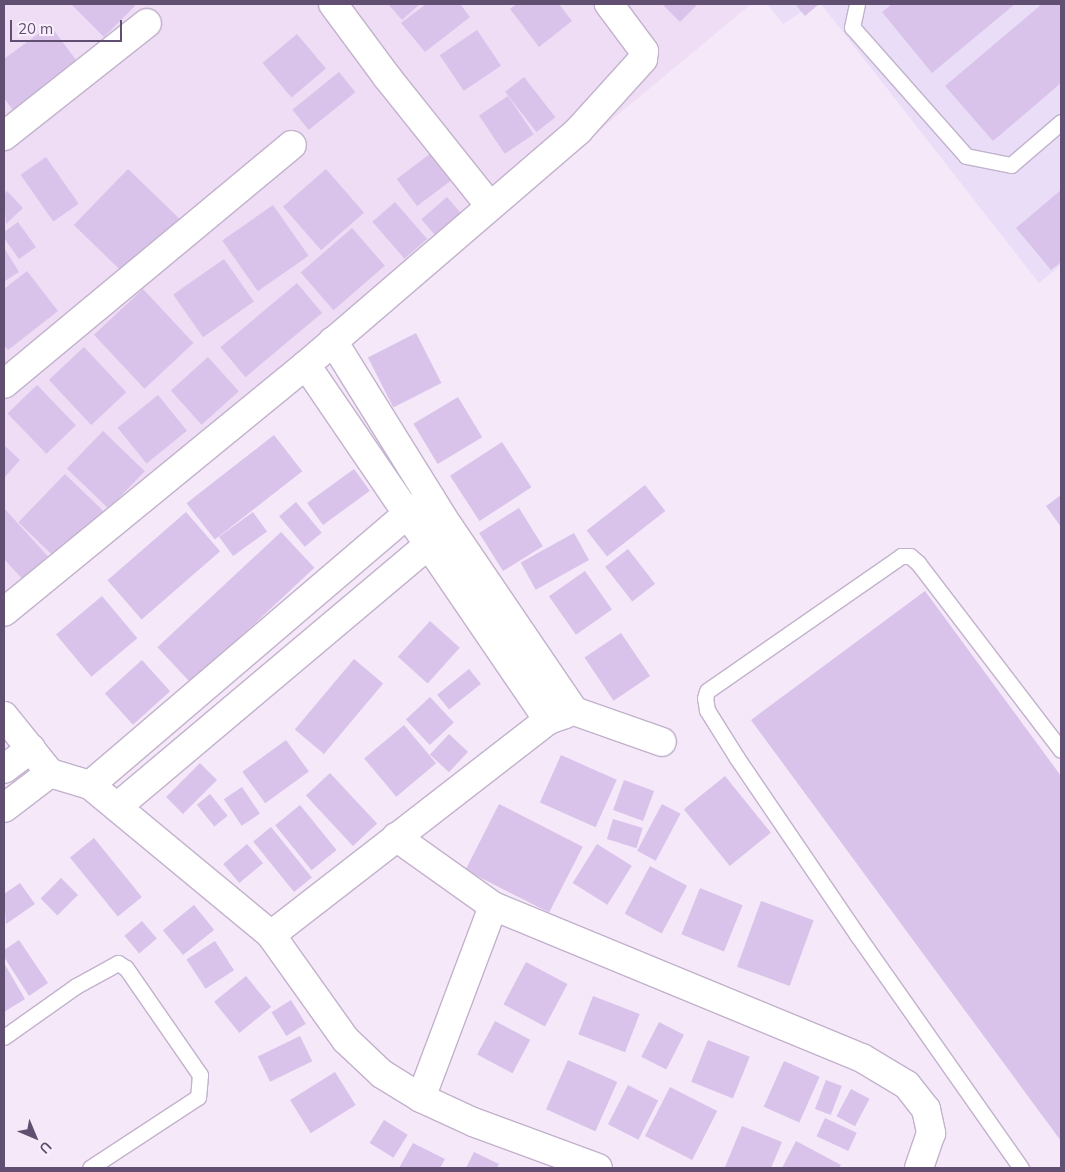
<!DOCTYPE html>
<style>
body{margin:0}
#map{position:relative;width:1065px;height:1172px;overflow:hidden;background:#f5e8f9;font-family:Mulish,sans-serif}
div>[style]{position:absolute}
.residential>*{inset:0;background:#eeddf5}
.commercial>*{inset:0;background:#e9ddf8}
.building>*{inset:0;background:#d9c3eb;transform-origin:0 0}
.roads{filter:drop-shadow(1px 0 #c2b2cc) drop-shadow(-1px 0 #c2b2cc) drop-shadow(0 1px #c2b2cc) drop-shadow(0 -1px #c2b2cc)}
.lane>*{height:15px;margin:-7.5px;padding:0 7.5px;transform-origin:7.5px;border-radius:7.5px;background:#fff}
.street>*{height:28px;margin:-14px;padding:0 14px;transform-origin:14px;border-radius:14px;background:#fff}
span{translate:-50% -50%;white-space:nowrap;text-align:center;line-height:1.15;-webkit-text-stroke:5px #f9eefd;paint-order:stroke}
.frame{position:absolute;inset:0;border:5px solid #604f70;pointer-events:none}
.north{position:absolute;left:10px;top:1112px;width:50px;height:50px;-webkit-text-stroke:4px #f9eefd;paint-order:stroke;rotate:135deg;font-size:14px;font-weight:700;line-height:20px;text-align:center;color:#604f70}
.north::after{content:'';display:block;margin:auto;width:18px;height:22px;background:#604f70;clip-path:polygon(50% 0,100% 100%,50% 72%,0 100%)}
.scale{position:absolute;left:10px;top:20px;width:112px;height:22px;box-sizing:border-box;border:2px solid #604f70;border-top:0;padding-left:6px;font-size:15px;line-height:18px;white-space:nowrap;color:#604f70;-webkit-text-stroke:4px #f9eefd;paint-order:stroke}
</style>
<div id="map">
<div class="residential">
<div style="clip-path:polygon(4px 4px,751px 4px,4px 626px)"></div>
</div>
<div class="commercial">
<div style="clip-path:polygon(767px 4px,814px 4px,783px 24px)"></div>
<div style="clip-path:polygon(821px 4px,1061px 4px,1061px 265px,1039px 283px)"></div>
</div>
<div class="building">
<div style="clip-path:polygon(71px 4px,133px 4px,135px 6px,104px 37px)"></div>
<div style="clip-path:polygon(388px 4px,420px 4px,402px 20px)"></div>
<div style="clip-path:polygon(426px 4px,460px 4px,470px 17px,425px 52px,401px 23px)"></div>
<div style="clip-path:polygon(517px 4px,559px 4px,572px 21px,539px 47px,510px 9px)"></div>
<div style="clip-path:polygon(662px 4px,698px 4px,680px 22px)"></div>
<div style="clip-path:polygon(795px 4px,819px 4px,805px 16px)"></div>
<div style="clip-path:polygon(892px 4px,1015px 4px,932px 73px,882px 12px)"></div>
<div style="clip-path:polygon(1042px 4px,1061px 4px,1061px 83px,993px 141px,945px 86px)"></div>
<div style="clip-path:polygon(50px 25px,79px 64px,15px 113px,4px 98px,4px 59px)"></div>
<div style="left:477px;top:30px;width:43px;height:45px;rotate:56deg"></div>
<div style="left:297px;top:34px;width:45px;height:45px;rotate:50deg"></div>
<div style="left:339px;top:72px;width:26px;height:60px;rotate:51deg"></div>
<div style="left:524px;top:77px;width:51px;height:24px;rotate:52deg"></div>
<div style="left:508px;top:96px;width:46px;height:35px;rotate:56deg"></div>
<div style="left:435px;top:150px;width:34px;height:48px;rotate:53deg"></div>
<div style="left:46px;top:157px;width:57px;height:31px;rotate:55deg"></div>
<div style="left:128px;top:169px;width:73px;height:78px;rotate:44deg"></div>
<div style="left:326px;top:169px;width:58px;height:57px;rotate:49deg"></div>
<div style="clip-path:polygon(1061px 190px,1061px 262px,1051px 270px,1016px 228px)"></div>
<div style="clip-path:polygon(7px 191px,23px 208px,6px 224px,4px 195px)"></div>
<div style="left:447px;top:197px;width:29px;height:34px;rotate:49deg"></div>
<div style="left:395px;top:202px;width:49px;height:30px;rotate:49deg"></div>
<div style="left:273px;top:205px;width:62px;height:62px;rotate:55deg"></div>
<div style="clip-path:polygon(18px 222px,36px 247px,19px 259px,4px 238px,4px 232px)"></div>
<div style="left:352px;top:228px;width:50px;height:68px;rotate:49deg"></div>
<div style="clip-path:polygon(4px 248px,19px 272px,5px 281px,4px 280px)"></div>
<div style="left:224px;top:259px;width:52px;height:62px;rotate:55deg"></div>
<div style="clip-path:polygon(27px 271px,58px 311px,8px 350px,4px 345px,4px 289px)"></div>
<div style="left:297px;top:283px;width:39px;height:100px;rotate:50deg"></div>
<div style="left:143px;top:289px;width:74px;height:67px;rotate:47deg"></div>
<div style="left:416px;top:333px;width:56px;height:54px;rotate:63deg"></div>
<div style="left:84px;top:347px;width:62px;height:48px;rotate:47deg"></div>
<div style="left:208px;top:357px;width:46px;height:50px;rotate:48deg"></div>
<div style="left:37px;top:385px;width:56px;height:41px;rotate:46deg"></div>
<div style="left:158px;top:395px;width:46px;height:52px;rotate:51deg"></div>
<div style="left:458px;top:397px;width:47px;height:52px;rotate:59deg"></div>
<div style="left:103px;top:431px;width:58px;height:52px;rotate:44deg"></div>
<div style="left:274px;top:435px;width:46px;height:111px;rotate:52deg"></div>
<div style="left:502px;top:442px;width:54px;height:62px;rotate:57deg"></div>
<div style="clip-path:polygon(4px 445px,20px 460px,4px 478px)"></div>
<div style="left:354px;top:469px;width:27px;height:58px;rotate:54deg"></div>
<div style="left:65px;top:474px;width:55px;height:67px;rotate:44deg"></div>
<div style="left:645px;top:485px;width:33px;height:74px;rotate:52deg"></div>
<div style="clip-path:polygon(1061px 495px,1061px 527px,1046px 506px)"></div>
<div style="left:296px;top:502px;width:40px;height:22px;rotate:50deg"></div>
<div style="clip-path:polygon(4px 508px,52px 561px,27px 584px,4px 559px)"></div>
<div style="left:519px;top:508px;width:45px;height:47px;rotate:58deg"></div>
<div style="left:186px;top:512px;width:52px;height:104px;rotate:49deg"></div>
<div style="left:253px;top:512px;width:24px;height:42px;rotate:54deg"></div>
<div style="left:281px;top:532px;width:49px;height:169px;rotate:47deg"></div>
<div style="left:574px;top:533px;width:31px;height:61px;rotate:61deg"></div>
<div style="left:628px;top:549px;width:44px;height:29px;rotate:52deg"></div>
<div style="left:585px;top:571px;width:47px;height:44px;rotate:55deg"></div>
<div style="clip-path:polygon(925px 591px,1061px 776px,1061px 1141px,751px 720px)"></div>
<div style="left:102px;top:596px;width:55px;height:60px;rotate:50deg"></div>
<div style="left:430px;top:621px;width:40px;height:48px;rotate:42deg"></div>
<div style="left:621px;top:633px;width:52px;height:44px;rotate:56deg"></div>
<div style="left:354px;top:659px;width:38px;height:92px;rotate:40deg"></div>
<div style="left:142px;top:660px;width:42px;height:50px;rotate:48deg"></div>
<div style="left:469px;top:669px;width:19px;height:41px;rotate:51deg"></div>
<div style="left:430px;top:697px;width:35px;height:33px;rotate:47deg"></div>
<div style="left:404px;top:725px;width:50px;height:52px;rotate:50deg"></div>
<div style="left:449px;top:734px;width:26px;height:28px;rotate:43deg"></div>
<div style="left:286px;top:740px;width:39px;height:54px;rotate:54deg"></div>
<div style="left:561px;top:755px;width:61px;height:52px;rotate:24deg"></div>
<div style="left:200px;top:763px;width:24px;height:48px;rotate:45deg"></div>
<div style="left:330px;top:773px;width:69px;height:33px;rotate:47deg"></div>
<div style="left:725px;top:776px;width:73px;height:53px;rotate:51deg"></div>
<div style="left:624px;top:780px;width:32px;height:32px;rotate:20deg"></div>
<div style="left:242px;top:787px;width:32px;height:22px;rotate:56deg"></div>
<div style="left:210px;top:794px;width:28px;height:17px;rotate:51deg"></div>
<div style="left:499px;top:804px;width:94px;height:74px;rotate:27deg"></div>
<div style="left:662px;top:804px;width:21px;height:53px;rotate:28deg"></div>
<div style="left:300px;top:805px;width:58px;height:32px;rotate:51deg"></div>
<div style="left:613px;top:819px;width:31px;height:21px;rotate:17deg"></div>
<div style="left:271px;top:827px;width:65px;height:23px;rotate:51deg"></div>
<div style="left:94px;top:838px;width:76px;height:31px;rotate:51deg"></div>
<div style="left:247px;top:844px;width:25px;height:31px;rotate:50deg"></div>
<div style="left:597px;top:844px;width:41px;height:46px;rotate:32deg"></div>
<div style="left:650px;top:866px;width:42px;height:54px;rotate:28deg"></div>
<div style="left:61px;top:878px;width:24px;height:29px;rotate:45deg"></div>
<div style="clip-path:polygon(20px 883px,35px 904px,6px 924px,4px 894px)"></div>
<div style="left:700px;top:888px;width:46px;height:50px;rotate:22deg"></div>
<div style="left:761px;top:901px;width:56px;height:70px;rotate:20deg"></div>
<div style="left:194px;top:905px;width:32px;height:40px;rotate:51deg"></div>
<div style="left:142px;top:921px;width:23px;height:23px;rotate:50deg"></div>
<div style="clip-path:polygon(19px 940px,48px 983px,29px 996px,4px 957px,4px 950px)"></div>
<div style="left:215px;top:941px;width:35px;height:34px;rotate:57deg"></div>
<div style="left:526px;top:962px;width:47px;height:48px;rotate:28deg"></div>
<div style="clip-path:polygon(4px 963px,25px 999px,4px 1012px)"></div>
<div style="left:246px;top:976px;width:40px;height:41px;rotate:51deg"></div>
<div style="left:593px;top:996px;width:50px;height:41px;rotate:21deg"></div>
<div style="left:291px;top:1000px;width:28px;height:23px;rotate:58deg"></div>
<div style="left:495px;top:1021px;width:40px;height:38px;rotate:28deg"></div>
<div style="left:659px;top:1022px;width:28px;height:39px;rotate:27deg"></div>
<div style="left:300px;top:1036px;width:28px;height:47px;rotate:64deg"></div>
<div style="left:708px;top:1040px;width:45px;height:45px;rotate:22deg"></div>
<div style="left:568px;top:1060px;width:54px;height:54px;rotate:24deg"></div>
<div style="left:784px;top:1061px;width:39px;height:50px;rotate:24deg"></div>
<div style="left:335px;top:1072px;width:39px;height:53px;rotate:58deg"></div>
<div style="left:826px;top:1080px;width:17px;height:31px;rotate:21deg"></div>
<div style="left:628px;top:1085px;width:34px;height:44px;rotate:27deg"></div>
<div style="left:670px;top:1087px;width:53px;height:55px;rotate:27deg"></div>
<div style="left:851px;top:1089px;width:21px;height:31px;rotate:28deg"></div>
<div style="left:825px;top:1118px;width:35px;height:20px;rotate:25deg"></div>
<div style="left:384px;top:1120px;width:28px;height:27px;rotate:32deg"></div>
<div style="clip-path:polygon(742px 1126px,782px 1142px,771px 1168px,725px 1167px)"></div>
<div style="clip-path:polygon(796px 1141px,841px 1165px,839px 1168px,782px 1168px)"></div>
<div style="clip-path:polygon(413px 1143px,445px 1159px,440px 1168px,399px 1168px)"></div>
<div style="clip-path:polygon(474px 1152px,499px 1164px,497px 1168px,466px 1168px)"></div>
</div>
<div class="roads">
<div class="lane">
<div style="left:857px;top:4px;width:24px;rotate:102deg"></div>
<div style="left:852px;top:27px;width:172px;rotate:48.5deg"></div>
<div style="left:966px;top:156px;width:46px;rotate:11.3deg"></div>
<div style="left:1011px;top:165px;width:66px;rotate:-40.7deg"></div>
<div style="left:4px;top:1037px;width:88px;rotate:-35.3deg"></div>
<div style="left:76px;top:986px;width:48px;rotate:-28.7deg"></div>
<div style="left:118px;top:963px;width:9px;rotate:32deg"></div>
<div style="left:126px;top:968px;width:130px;rotate:55.3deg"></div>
<div style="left:200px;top:1075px;width:22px;rotate:95deg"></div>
<div style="left:198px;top:1097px;width:129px;rotate:146.7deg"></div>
<div style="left:1021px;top:1168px;width:284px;rotate:-125.1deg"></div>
<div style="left:858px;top:936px;width:215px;rotate:-124.2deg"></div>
<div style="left:737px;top:758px;width:57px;rotate:-122deg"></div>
<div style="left:707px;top:710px;width:12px;rotate:-99deg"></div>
<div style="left:705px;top:698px;width:7px;rotate:-74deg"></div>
<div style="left:707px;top:691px;width:236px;rotate:-34.8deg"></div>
<div style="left:901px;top:556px;width:9px"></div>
<div style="left:910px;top:556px;width:11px;rotate:41deg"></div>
<div style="left:918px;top:563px;width:235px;rotate:52.6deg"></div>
</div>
<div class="street">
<div style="left:333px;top:4px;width:91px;rotate:53.5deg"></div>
<div style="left:387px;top:77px;width:164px;rotate:51.4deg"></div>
<div style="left:4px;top:136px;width:182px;rotate:-38.3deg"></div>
<div style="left:333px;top:341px;width:219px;rotate:58.1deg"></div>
<div style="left:449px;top:527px;width:222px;rotate:55.8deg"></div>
<div style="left:574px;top:711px;width:93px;rotate:19.4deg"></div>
<div style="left:306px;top:365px;width:430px;rotate:55.7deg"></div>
<div style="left:4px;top:384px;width:374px;rotate:-39.7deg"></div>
<div style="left:4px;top:612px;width:390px;rotate:-39.3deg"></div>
<div style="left:306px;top:365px;width:359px;rotate:-40.7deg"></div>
<div style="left:578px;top:131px;width:97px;rotate:-47.9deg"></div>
<div style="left:643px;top:59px;width:8px;rotate:-83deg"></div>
<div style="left:644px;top:51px;width:59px;rotate:-126.7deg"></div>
<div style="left:4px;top:716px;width:73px;rotate:51.1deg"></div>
<div style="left:50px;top:773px;width:42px;rotate:16.7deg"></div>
<div style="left:90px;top:785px;width:235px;rotate:39.6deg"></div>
<div style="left:271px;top:935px;width:129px;rotate:54.5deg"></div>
<div style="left:346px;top:1040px;width:50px;rotate:43.4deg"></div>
<div style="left:382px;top:1074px;width:46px;rotate:31.6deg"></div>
<div style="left:421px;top:1098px;width:57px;rotate:24.8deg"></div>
<div style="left:473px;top:1122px;width:133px;rotate:20.2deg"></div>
<div style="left:4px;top:769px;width:34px;rotate:-37deg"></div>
<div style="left:90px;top:785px;width:416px;rotate:-40.5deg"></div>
<div style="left:406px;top:515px;width:30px;rotate:-34deg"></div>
<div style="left:117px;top:807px;width:434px;rotate:-40.1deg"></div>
<div style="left:4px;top:808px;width:58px;rotate:-37.3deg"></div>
<div style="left:396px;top:837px;width:119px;rotate:35.4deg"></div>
<div style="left:493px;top:906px;width:399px;rotate:22.4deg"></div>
<div style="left:862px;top:1058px;width:52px;rotate:31deg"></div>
<div style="left:907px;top:1085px;width:31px;rotate:52deg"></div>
<div style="left:926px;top:1109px;width:25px;rotate:78deg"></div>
<div style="left:931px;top:1133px;width:37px;rotate:109deg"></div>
<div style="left:271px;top:935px;width:351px;rotate:-37.8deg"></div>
<div style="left:548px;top:720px;width:18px;rotate:-19deg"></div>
<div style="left:421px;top:1098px;width:205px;rotate:-69.4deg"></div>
</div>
</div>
<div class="frame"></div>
<div class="north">U</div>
<div class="scale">20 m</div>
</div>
